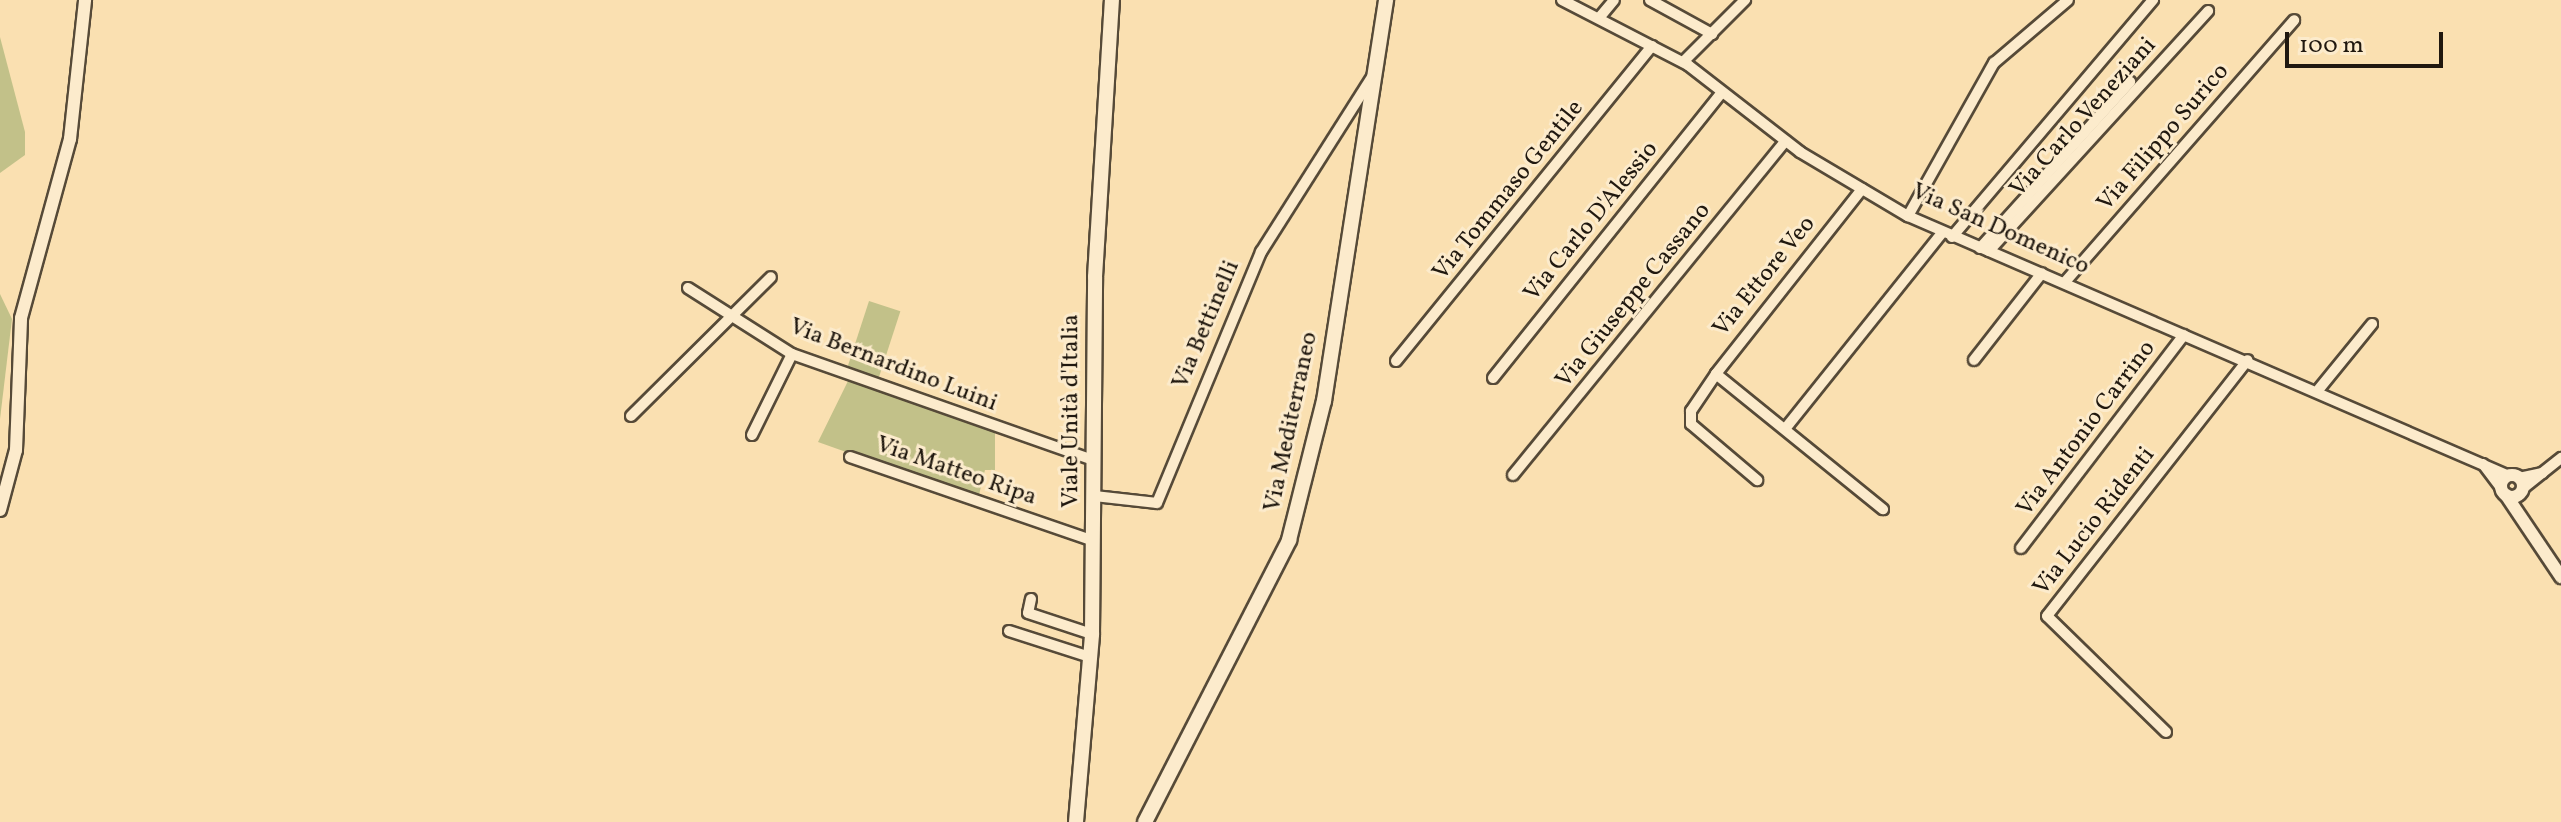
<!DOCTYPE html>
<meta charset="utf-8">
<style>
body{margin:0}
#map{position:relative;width:2561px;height:822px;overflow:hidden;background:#fae0b1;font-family:Vollkorn,serif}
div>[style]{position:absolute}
.green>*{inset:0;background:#c2c189;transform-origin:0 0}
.roads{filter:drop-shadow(2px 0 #564a38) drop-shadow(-2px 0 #564a38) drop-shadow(0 2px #564a38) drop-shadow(0 -2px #564a38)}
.minor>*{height:10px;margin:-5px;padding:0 5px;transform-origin:5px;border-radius:5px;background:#fcebcc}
.tertiary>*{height:12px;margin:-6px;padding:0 6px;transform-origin:6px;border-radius:6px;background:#fcebcc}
.tertiary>.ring{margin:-6px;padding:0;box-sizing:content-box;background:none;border:12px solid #fcebcc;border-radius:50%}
.secondary>*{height:14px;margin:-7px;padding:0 7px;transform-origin:7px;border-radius:7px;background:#fcebcc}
span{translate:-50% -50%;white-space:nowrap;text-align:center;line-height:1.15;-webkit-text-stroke:6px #fcebcc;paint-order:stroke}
.street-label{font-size:24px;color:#20180f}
.scale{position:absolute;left:2285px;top:32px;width:158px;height:36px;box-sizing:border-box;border:4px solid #20180f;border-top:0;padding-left:10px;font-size:24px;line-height:28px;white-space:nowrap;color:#20180f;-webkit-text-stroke:6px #fcebcc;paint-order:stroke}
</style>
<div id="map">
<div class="green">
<div style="clip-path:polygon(0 37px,25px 132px,25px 155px,0 173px)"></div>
<div style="clip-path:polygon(0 294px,12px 319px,0 419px)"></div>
<div style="left:869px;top:301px;width:33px;height:70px;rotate:18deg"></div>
<div style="clip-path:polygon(848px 381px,995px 432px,995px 470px,985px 470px,978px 499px,818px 442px)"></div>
</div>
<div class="roads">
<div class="minor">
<div style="left:1562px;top:0;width:142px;rotate:27.3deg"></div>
<div style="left:1688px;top:65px;width:142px;rotate:37.8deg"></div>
<div style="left:1800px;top:152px;width:126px;rotate:30.7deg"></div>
<div style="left:1908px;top:216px;width:655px;rotate:23.39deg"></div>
<div style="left:1650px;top:0;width:71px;rotate:28.7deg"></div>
<div style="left:1599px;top:18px;width:23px;rotate:-50deg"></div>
<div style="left:1683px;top:62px;width:88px;rotate:-45deg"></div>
<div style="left:1862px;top:189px;width:236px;rotate:128.3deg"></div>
<div style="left:1716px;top:374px;width:215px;rotate:39deg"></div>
<div style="left:1908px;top:216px;width:176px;rotate:-60.7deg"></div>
<div style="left:1994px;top:63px;width:97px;rotate:-40.4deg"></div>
<div style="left:1952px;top:237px;width:311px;rotate:-49.7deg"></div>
<div style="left:1980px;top:248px;width:224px;rotate:-47.9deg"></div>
<div style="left:1989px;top:251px;width:325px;rotate:-47.6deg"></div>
<div style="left:2065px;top:282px;width:348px;rotate:-48.8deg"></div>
<div style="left:688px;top:288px;width:123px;rotate:32.4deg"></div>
<div style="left:792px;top:354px;width:321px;rotate:19.4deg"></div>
<div style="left:1974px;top:360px;width:110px;rotate:-52deg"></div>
<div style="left:1396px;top:361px;width:406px;rotate:-50.9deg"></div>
<div style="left:1716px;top:374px;width:45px;rotate:124deg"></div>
<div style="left:1691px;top:411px;width:13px;rotate:90deg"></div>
<div style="left:1691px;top:424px;width:87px;rotate:40.3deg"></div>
<div style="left:1493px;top:378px;width:366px;rotate:-51.3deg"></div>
<div style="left:2319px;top:389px;width:84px;rotate:-50.8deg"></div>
<div style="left:631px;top:416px;width:197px;rotate:-44.8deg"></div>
<div style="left:1785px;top:429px;width:251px;rotate:-51.3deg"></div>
<div style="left:752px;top:435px;width:90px;rotate:-63.7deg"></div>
<div style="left:850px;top:457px;width:258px;rotate:19deg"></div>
<div style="left:2483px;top:464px;width:31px;rotate:53deg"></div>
<div style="left:1513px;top:475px;width:431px;rotate:-50.8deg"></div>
<div style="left:2519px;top:478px;width:24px;rotate:-12deg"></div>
<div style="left:2522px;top:489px;width:50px;rotate:-38.5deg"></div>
<div style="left:1095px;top:496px;width:62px;rotate:6.4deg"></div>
<div style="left:1157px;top:503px;width:272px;rotate:-67.5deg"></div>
<div style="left:1261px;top:252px;width:207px;rotate:-57.6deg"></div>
<div style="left:2021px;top:548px;width:268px;rotate:-52.6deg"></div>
<div style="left:1031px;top:599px;width:14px;rotate:102deg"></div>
<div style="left:1028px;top:613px;width:67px;rotate:18.2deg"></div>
<div style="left:1009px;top:631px;width:85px;rotate:17.8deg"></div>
<div style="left:2166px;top:732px;width:166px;rotate:-135.7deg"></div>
<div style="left:2047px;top:616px;width:325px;rotate:-51.9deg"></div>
</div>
<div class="tertiary">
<div class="ring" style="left:2501px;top:475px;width:10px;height:10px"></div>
<div style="left:2506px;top:495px;width:99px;rotate:56.1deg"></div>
<div style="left:0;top:510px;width:62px;rotate:-75.1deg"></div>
<div style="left:16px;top:450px;width:132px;rotate:-87.8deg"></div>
<div style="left:21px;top:318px;width:186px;rotate:-74.7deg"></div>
<div style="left:70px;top:139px;width:140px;rotate:-83.8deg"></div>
</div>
<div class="secondary">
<div style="left:1076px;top:822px;width:189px;rotate:-85.1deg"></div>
<div style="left:1092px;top:634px;width:357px;rotate:-89.5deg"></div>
<div style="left:1095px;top:277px;width:278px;rotate:-86.5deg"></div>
<div style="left:1145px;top:822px;width:317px;rotate:-62.9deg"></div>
<div style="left:1289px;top:540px;width:143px;rotate:-75.9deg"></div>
<div style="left:1324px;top:401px;width:406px;rotate:-81.2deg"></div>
</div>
</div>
<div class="street-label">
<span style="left:2084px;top:118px;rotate:-48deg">Via Carlo Veneziani</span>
<span style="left:2164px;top:138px;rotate:-49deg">Via Filippo Surico</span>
<span style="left:1509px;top:191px;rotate:-51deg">Via Tommaso Gentile</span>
<span style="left:1592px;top:222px;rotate:-51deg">Via Carlo D'Alessio</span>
<span style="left:2000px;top:230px;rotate:24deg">Via San Domenico</span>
<span style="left:1765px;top:277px;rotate:-51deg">Via Ettore Veo</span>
<span style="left:1634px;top:296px;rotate:-51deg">Via Giuseppe Cassano</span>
<span style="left:1207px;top:325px;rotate:-67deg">Via Bettinelli</span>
<span style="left:893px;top:366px;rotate:21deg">Via Bernardino Luini</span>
<span style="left:1072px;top:411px;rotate:-90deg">Viale Unità d'Italia</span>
<span style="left:1292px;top:422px;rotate:-78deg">Via Mediterraneo</span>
<span style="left:2087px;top:429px;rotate:-53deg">Via Antonio Carrino</span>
<span style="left:956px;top:472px;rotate:19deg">Via Matteo Ripa</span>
<span style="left:2095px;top:522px;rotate:-52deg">Via Lucio Ridenti</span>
</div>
<div class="scale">100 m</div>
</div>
